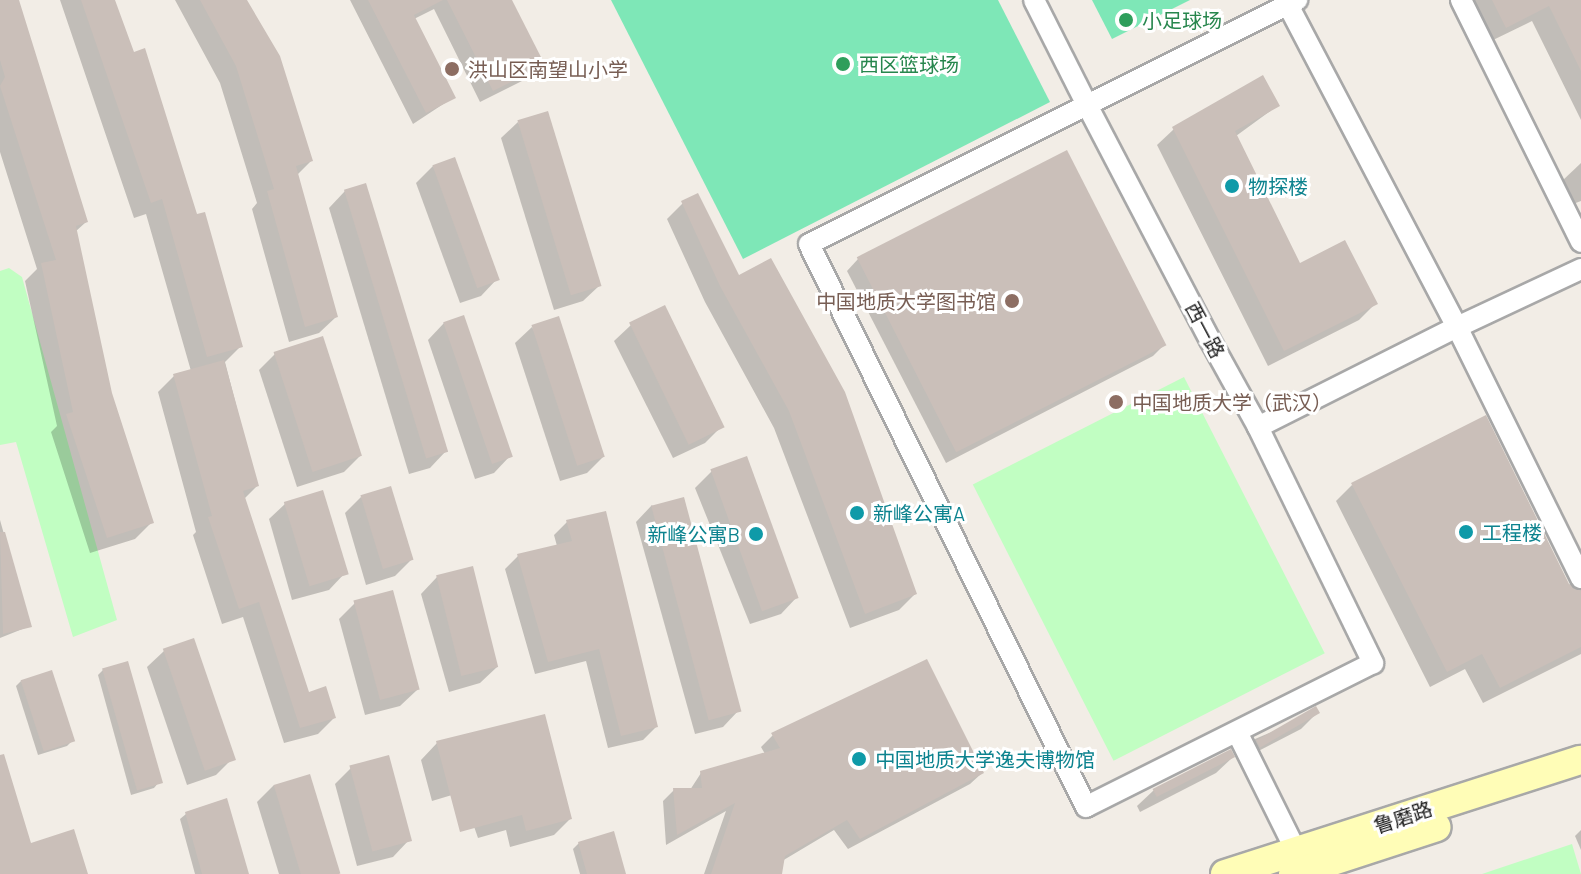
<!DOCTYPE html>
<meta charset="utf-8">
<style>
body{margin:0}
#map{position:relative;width:1581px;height:874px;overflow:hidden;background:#f2ede6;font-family:Barlow,"Noto Sans SC",sans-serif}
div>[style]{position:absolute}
.park>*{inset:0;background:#c1fec2;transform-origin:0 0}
.pitch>*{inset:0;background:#7ee7b7}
.shadow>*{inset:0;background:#0003}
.building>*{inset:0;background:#cabfb9;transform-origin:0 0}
.roads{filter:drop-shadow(2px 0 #a8a8a8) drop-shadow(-2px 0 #a8a8a8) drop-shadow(0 2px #a8a8a8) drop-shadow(0 -2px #a8a8a8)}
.minor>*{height:20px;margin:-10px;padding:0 10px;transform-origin:10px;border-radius:10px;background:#fff}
.secondary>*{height:28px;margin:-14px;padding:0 14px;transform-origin:14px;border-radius:14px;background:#fffdb7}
.dots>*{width:22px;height:22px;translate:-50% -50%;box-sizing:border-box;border:4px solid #fff;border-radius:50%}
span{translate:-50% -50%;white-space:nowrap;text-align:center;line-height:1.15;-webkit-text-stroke:6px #fff;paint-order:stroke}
.leisure-label{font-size:20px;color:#27864d}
.left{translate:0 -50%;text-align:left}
.education-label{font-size:20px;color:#785e54}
.right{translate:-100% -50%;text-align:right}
.culture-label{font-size:20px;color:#0d838f}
.street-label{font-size:20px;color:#212121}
</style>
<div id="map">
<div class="park">
<div style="clip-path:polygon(9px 268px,22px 277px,117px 620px,73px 637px,16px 442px,0 445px,0 271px)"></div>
<div style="left:1184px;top:377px;width:310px;height:237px;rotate:63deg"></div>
<div style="clip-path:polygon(1572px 844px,1581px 874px,1482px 874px)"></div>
</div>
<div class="pitch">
<div style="clip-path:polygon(611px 0,998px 0,1050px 102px,743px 259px)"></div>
<div style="clip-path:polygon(1092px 0,1190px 0,1112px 39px)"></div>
</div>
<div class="shadow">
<div style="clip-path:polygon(0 0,17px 0,86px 222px,75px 232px,110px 393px,152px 522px,135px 539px,90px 553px,51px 432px,57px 426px,25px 281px,37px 269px,0 152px)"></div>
<div style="clip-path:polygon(60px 0,112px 0,196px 217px,241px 346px,225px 362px,257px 486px,244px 499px,307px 694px,334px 718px,318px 734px,284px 743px,243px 617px,222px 624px,193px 535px,196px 532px,158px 392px,174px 376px,191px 371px,146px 214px,134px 218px)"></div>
<div style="clip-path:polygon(175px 0,244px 0,311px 161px,296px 176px,336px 317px,319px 333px,289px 342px,252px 209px,257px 203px,220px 83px)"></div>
<div style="clip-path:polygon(350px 0,510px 0,542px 65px,530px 77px,480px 102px,434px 9px,414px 19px,454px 97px,413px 124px)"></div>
<div style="clip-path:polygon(1468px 0,1581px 0,1581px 120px,1532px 21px,1489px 42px)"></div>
<div style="clip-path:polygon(1277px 106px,1236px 136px,1300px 265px,1375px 304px,1359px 320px,1268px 366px,1157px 145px,1174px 129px)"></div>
<div style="clip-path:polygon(518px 122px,600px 285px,583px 301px,554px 310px,501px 138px)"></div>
<div style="clip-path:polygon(1581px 163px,1581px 201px,1573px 204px,1562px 181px)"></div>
<div style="clip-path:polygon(433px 166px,497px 279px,481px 296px,460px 303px,416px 183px)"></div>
<div style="clip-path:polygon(345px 191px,446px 451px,430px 468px,409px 474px,329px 208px)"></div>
<div style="clip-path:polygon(683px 203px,738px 278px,915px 594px,899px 610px,850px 628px,774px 428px,705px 302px,667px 219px)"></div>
<div style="clip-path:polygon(858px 259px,1165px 344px,1153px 356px,946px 463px,847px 271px)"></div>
<div style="clip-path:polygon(444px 323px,510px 456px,494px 473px,475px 479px,428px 340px)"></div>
<div style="clip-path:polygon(631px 325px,721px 427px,705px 443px,673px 458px,614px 341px)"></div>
<div style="clip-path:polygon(532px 327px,603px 457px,587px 473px,560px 481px,515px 343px)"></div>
<div style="clip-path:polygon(275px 354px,360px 456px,344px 472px,297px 487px,259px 370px)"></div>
<div style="clip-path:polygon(712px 471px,797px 597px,781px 614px,750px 624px,695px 488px)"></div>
<div style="clip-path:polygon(1352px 485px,1581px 590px,1581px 654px,1483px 703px,1465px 669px,1430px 687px,1336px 501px)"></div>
<div style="clip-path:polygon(361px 497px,411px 560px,395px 576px,366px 585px,345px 513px)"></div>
<div style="clip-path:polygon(286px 503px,345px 573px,329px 590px,292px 600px,269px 519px)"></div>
<div style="clip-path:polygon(652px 505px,739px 710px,723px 727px,695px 734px,636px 522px)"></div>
<div style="clip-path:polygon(0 520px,30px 626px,0 638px)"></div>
<div style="clip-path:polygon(567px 522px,656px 727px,643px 740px,608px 748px,586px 661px,535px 674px,505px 569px,518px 556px,557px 546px,554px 535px)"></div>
<div style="clip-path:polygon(437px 577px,497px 667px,480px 683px,449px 692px,421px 594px)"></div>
<div style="clip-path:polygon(355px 603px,417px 690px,400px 706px,365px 715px,339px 619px)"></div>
<div style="clip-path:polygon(164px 651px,232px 759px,216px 775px,187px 785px,147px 667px)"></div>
<div style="clip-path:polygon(103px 670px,159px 782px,154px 788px,131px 795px,98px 675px)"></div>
<div style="clip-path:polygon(21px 681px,73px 740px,67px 746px,38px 755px,16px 686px)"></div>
<div style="clip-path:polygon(1317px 713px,1301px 729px,1241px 760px,1239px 755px,1255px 739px)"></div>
<div style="clip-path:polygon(773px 735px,982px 773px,970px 784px,848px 849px,834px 830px,782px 861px,780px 874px,704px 874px,726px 811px,666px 845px,663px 801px,674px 790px,690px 790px,701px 773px,765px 754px,761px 747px)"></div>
<div style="clip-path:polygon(437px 743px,570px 819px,554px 835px,510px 847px,506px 830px,478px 838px,462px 792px,432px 801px,421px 760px)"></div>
<div style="clip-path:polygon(1233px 757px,1216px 773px,1140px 812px,1137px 806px,1154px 790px)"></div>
<div style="clip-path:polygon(351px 768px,409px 840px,393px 857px,357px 866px,335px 784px)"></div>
<div style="clip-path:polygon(274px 785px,338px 874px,279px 874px,257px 802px)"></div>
<div style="clip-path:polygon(186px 814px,247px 874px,195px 874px,180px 819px)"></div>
<div style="clip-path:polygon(1581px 830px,1581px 850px,1575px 836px)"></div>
<div style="clip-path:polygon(579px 843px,624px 874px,580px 874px,573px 849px)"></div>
</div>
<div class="building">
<div style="clip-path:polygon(0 0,19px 0,88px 222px,76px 226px,112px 393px,154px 523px,107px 538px,66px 414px,73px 412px,41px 263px,56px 260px,0 86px,5px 77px,0 60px)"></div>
<div style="clip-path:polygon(81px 0,115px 0,134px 52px,145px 48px,197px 214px,205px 212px,243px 347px,207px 357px,162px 199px,151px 203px)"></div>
<div style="clip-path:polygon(200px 0,247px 0,280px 56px,313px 161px,296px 166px,338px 317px,305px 327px,267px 191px,274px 189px,236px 66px)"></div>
<div style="clip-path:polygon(368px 0,443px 0,414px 15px,456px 98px,426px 113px)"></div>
<div style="clip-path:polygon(447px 0,512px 0,545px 65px,493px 91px)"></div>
<div style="clip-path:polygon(1492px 0,1581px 0,1581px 71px,1549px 6px,1506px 28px)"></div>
<div style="clip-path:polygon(1263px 75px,1280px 106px,1235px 131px,1300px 263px,1345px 240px,1378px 304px,1284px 351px,1172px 127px)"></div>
<div style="left:548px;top:111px;width:183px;height:32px;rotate:73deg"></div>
<div style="left:1067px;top:150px;width:219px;height:236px;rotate:63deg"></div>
<div style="left:455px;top:157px;width:131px;height:24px;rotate:70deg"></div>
<div style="left:366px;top:183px;width:281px;height:23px;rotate:73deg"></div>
<div style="clip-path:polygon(698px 193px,739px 275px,771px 258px,845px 392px,917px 594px,865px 614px,789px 411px,720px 286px,681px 201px)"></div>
<div style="left:665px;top:305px;width:136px;height:40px;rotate:64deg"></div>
<div style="left:464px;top:315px;width:150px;height:22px;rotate:71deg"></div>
<div style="left:559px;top:316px;width:148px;height:29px;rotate:72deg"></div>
<div style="left:323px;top:336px;width:126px;height:52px;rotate:72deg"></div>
<div style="clip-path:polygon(224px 360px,259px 486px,243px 491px,309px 692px,326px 686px,336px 718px,300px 728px,259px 602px,239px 609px,208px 517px,212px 516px,173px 374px)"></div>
<div style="clip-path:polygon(1486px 415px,1569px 584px,1581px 591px,1581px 647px,1500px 688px,1482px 654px,1447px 672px,1351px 483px)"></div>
<div style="left:747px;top:456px;width:151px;height:39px;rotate:70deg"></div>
<div style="left:391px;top:486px;width:77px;height:32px;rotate:73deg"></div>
<div style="left:323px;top:490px;width:88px;height:41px;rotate:73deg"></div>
<div style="left:684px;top:497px;width:222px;height:34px;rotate:75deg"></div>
<div style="clip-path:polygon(606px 511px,658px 727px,621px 736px,599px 649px,548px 662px,517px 554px,572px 541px,566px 520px)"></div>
<div style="clip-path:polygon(0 532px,5px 532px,32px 627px,3px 634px)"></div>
<div style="left:473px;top:566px;width:104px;height:38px;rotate:76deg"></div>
<div style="left:393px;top:590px;width:103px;height:41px;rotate:75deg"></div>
<div style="left:194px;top:638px;width:129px;height:33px;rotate:71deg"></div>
<div style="clip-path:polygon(927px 659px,984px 773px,860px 839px,847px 820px,785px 856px,782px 874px,711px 874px,735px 803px,677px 835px,673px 788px,702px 788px,700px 771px,780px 748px,771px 733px)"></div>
<div style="left:128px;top:661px;width:127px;height:27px;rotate:74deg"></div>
<div style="left:52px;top:670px;width:75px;height:33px;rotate:72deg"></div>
<div style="left:1316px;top:706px;width:8px;height:69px;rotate:60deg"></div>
<div style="clip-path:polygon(545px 714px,572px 819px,526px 831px,522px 815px,460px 832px,436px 741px)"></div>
<div style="left:1231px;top:749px;width:9px;height:88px;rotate:63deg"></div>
<div style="clip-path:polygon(4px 754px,31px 843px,74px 829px,88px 874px,0 874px,0 755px)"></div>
<div style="left:389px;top:755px;width:89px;height:41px;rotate:75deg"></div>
<div style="left:310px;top:774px;width:104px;height:38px;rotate:73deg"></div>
<div style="clip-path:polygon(227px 798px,249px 874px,202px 874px,185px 812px)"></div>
<div style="clip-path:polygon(614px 831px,626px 874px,587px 874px,578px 842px)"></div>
</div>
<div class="roads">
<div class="minor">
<div style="left:1034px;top:0;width:118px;rotate:63.2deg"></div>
<div style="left:1087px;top:105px;width:265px;rotate:62.4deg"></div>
<div style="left:1210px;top:340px;width:99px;rotate:61.1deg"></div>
<div style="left:1258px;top:427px;width:263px;rotate:64deg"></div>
<div style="left:1373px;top:663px;width:321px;rotate:153.4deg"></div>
<div style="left:1086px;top:807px;width:627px;rotate:-116.2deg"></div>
<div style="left:809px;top:244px;width:546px;rotate:-26.57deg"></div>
<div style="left:1461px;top:0;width:270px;rotate:63.6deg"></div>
<div style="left:1581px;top:269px;width:137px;rotate:154.9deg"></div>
<div style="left:1457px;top:327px;width:280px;rotate:63.7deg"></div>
<div style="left:1258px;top:427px;width:223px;rotate:-26.7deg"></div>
<div style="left:1457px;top:327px;width:364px;rotate:-117.7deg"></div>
<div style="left:1237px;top:732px;width:146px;rotate:63.6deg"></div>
</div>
<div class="secondary">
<div style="left:1225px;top:874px;width:374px;rotate:-17.8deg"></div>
<div style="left:1293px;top:874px;width:151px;rotate:-18.1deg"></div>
</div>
</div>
<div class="dots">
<div style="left:1126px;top:20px;background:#2e9e5b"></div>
<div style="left:843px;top:64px;background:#2e9e5b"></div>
<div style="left:452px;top:69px;background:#8d6e63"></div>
<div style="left:1232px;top:186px;background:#0f9aa8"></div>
<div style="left:1012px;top:301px;background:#8d6e63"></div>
<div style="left:1116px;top:402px;background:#8d6e63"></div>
<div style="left:857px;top:513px;background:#0f9aa8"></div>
<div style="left:1466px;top:532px;background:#0f9aa8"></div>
<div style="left:756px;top:534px;background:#0f9aa8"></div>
<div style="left:859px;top:759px;background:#0f9aa8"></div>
</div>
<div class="leisure-label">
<span class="left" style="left:1142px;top:20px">小足球场</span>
<span class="left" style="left:859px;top:64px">西区篮球场</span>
</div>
<div class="education-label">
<span class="left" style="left:468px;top:69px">洪山区南望山小学</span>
<span class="right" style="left:996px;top:301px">中国地质大学图书馆</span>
<span class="left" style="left:1132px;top:402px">中国地质大学（武汉）</span>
</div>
<div class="culture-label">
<span class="left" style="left:1248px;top:186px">物探楼</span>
<span class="left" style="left:873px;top:513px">新峰公寓A</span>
<span class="left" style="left:1482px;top:532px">工程楼</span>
<span class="right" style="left:740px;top:534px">新峰公寓B</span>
<span class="left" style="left:875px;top:759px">中国地质大学逸夫博物馆</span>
</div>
<div class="street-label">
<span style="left:1205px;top:330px;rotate:62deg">西一路</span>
<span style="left:1403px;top:817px;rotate:-18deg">鲁磨路</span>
</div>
</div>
